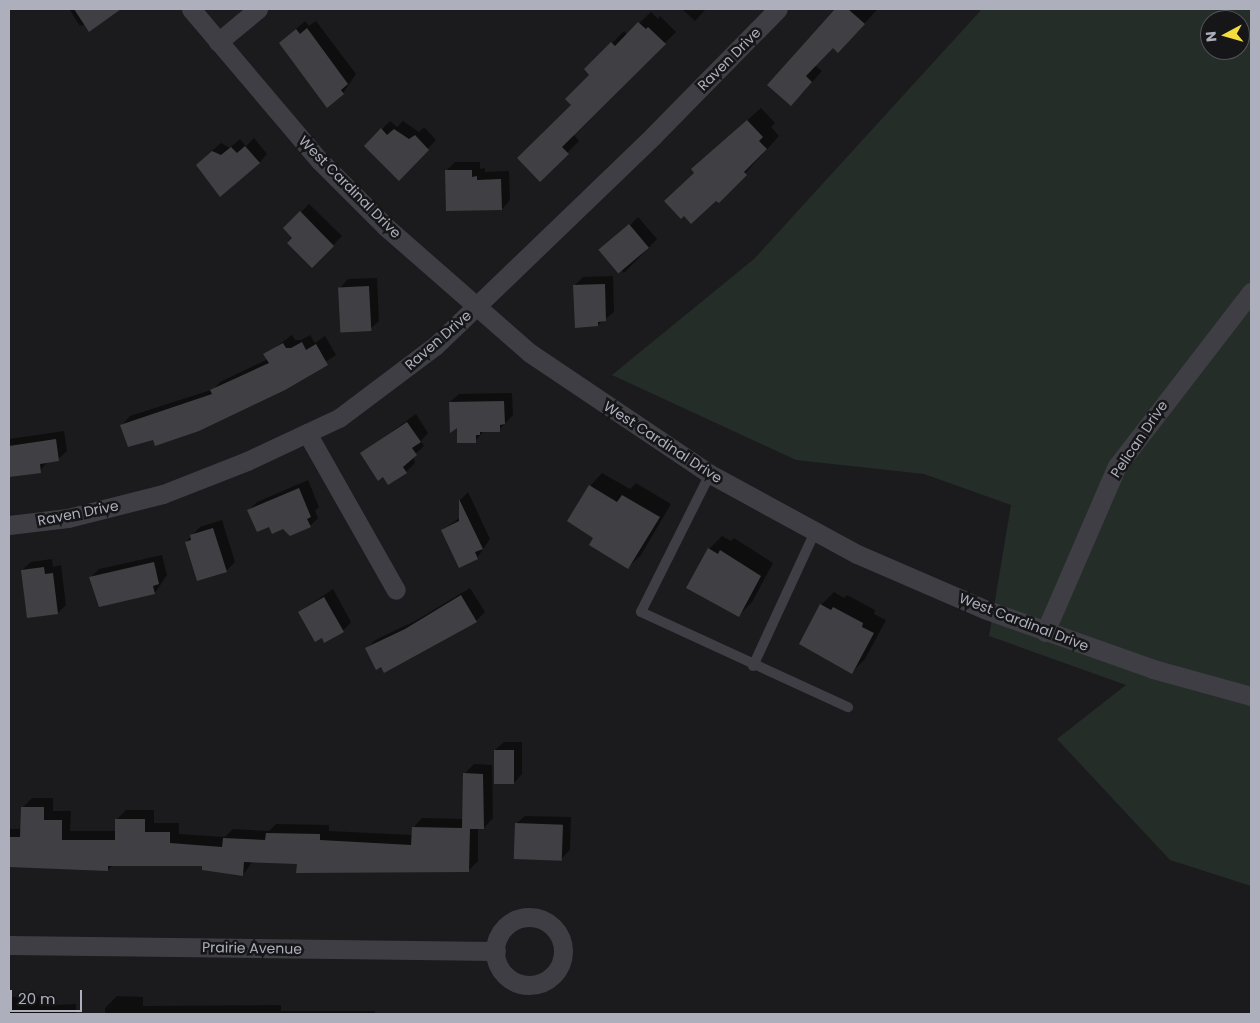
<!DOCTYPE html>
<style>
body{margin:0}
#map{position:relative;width:1260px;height:1023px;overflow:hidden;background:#1b1b1d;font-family:Poppins,sans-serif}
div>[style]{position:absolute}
.green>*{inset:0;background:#242d27}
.shadow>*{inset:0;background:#0007;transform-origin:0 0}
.building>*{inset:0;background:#404044;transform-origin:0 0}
.service>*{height:10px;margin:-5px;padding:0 5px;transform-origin:5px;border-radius:5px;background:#3e3e44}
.minor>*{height:19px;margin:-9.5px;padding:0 9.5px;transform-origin:9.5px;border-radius:9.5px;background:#3e3e44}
.minor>.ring{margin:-9.5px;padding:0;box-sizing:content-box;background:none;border:19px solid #3e3e44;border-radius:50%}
span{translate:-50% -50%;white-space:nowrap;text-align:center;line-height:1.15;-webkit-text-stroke:5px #161618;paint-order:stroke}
.street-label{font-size:14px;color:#adafbc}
.frame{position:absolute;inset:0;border:10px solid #adafbc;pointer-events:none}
.north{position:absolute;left:1200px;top:10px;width:50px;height:50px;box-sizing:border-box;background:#161618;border:1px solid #52535a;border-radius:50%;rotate:264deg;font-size:14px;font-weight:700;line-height:20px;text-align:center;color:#adafbc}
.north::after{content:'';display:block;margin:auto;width:18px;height:22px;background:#f2dc3e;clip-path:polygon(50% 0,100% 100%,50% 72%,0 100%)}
.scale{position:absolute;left:10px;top:990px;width:72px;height:22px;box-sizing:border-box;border:2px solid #adafbc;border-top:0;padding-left:6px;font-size:15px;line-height:18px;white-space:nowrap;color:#adafbc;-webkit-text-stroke:4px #161618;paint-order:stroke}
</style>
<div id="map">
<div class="green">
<div style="clip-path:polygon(evenodd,982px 9px,1251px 9px,1251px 886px,1170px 860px,1057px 739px,1126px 685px,989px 636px,1011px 505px,924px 474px,796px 460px,612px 375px,754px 259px,982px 9px,1210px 20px,1240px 20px,1240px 50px,1210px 50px,1210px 20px)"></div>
</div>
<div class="shadow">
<div style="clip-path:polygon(69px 9px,115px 9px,107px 18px,80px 26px)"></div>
<div style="clip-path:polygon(682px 9px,706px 9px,695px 21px)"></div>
<div style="clip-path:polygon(837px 9px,878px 9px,848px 41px,833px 46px,815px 65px,822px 71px,801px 95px,768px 84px)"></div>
<div style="clip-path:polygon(651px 12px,658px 19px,660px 16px,676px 32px,573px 134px,579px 141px,540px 180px,573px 105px,591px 75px,586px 69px,624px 31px,627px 35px)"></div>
<div style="clip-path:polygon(305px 21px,309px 26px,316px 21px,356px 74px,343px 93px,289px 35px)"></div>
<div style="clip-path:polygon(761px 108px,775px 123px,771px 127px,779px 136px,719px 202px,696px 172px,706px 157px)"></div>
<div style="clip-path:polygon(390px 121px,397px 127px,403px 121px,419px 132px,424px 127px,436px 140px,399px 179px,365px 146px)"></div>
<div style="clip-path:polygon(254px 138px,267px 154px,259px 163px,206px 156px,221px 143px,230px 148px,240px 139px,246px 146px)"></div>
<div style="clip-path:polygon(455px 162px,480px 162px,480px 169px,485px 168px,485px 172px,509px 171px,510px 200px,502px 209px,446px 171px)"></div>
<div style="left:309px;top:204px;width:46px;height:34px;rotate:44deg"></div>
<div style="clip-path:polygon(638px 217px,657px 239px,624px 273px,606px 249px)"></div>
<div style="clip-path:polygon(613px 276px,614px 312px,598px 325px,574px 286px,583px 277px)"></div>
<div style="clip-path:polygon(377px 278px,379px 321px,370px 329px,340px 288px,348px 279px)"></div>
<div style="clip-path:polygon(292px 335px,295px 340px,301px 340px,310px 335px,315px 343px,325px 336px,336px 355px,284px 389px,154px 438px,122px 425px,130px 416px,214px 389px,220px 382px,268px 359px,265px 355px)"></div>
<div style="clip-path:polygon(512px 393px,513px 415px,499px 430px,484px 431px,475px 441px,458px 426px,450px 402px,459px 394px)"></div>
<div style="clip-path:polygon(416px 414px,428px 433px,421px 441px,424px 446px,413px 456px,415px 463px,406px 472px,362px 453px)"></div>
<div style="clip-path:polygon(64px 431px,67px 451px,58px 459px,48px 461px,40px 471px,9px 476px,9px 439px)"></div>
<div style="clip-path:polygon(602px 473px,630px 489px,636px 483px,671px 504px,641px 555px,628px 567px,590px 486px)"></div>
<div style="clip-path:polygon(308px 480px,319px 507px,315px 511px,318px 518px,310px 526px,270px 526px,249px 510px,257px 502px)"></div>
<div style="clip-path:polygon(468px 492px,490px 539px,477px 558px,442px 530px,461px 517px,460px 500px)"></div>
<div style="clip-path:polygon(222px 520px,235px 562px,227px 570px,198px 579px,186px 542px,200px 527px)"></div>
<div style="clip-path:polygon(722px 536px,731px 541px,734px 538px,773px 563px,752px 602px,739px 615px,709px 549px)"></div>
<div style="clip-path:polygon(162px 555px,167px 575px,155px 593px,91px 577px,99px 569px)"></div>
<div style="clip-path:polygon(52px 559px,53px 567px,61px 565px,66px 605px,58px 613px,22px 570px,31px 562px)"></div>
<div style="clip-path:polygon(470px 588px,485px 612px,476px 621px,385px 671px,366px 649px,375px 640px,415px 621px)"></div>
<div style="clip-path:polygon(333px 589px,351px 622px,343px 631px,299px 612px)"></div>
<div style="clip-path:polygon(834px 592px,844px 598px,847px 595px,875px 610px,874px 614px,886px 620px,865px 659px,852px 672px,821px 605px)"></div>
<div style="clip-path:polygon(504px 742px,522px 742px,522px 774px,514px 783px,495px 750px)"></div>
<div style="clip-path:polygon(474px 764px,492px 765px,493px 818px,484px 828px,478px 828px,478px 861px,469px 870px,253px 861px,243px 875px,203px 865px,113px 865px,108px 870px,9px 866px,9px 829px,22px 829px,22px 808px,32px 798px,53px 798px,53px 811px,71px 811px,70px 831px,117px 831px,116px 820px,126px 810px,154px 810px,154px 823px,179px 823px,179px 834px,225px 837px,233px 829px,269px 831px,276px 824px,329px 825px,329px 831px,413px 835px,413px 828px,422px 818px,463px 819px,464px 774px)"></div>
<div style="clip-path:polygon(525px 816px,571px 817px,570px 850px,561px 859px,516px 824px)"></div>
<div style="clip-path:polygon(117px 996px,143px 997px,143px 1006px,281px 1005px,281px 1011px,375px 1011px,375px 1014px,105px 1014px,105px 1008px)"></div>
<div style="clip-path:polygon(9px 997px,56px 997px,55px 1005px,76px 1004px,76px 1014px,9px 1014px)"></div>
<div style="clip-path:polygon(419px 1013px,438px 1014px,417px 1014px)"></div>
</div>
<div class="building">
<div style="clip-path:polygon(74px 9px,121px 9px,89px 32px)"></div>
<div style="clip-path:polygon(835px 9px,848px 9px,865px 24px,838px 53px,833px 48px,806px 76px,812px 82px,791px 106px,767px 85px)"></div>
<div style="clip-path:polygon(638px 22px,646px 29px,648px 27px,666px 44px,562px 147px,569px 154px,540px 182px,517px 158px,571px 105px,565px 99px,589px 75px,584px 69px,611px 42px,615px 46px)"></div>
<div style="clip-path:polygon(307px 28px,348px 84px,341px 90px,344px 94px,327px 108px,279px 43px,296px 29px,300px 34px)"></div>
<div style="clip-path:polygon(747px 120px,763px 137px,759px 141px,767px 149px,744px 172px,747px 175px,719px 203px,716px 201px,691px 224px,684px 216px,681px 219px,664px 201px,694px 173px,691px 169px)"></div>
<div style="clip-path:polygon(381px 128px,387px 135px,394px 129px,409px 139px,415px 135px,429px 150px,399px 181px,364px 146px)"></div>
<div style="clip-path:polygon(245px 146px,260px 163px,220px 197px,196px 165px,212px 151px,221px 155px,231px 147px,237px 153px)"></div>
<div style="clip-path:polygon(445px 170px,472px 170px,472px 177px,477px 176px,477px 180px,501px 179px,502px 210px,446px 211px)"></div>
<div style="clip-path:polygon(300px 211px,334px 246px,312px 268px,287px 243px,292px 238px,283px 228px)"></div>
<div style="left:629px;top:224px;width:31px;height:40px;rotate:50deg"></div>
<div style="clip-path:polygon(605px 284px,606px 321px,598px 322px,598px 326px,575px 328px,573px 285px)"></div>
<div style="left:369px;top:286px;width:45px;height:31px;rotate:87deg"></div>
<div style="clip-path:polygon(302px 342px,306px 350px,316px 344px,328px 365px,285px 390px,199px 431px,155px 446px,153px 440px,128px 447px,120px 425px,212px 394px,210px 390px,269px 363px,263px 354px,283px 343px,286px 348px,291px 348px)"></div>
<div style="clip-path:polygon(504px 401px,505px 424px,500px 425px,500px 432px,480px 432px,480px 435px,476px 435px,476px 443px,457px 443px,457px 428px,450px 433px,449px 402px)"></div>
<div style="clip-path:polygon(407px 422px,421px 442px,412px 448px,417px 455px,403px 467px,407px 473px,388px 485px,383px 477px,378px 481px,360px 453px)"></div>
<div style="clip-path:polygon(56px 439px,59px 461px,40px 464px,41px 473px,9px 477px,9px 446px)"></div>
<div style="clip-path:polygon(589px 485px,617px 502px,622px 495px,660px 517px,628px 569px,589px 545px,593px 538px,567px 521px)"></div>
<div style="clip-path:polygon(299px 488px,311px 517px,307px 519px,311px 527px,290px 536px,283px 529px,272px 534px,269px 527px,257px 532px,247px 510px)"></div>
<div style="clip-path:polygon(459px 499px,483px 549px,475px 552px,478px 559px,459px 568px,441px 530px,459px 521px)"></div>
<div style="clip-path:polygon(213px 528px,227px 572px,197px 581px,185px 542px,191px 540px,190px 535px)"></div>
<div style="clip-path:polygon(708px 548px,718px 554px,720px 550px,761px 576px,739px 617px,686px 588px)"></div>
<div style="clip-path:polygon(154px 562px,159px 584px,153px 586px,155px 594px,99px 607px,89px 577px)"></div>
<div style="clip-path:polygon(44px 567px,45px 574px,53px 573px,58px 614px,27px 618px,21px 570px)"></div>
<div style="clip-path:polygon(461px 595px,477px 622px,384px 673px,381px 667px,376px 670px,365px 648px,405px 629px)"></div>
<div style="clip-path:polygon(324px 597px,344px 632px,324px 643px,322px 638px,315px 642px,298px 612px)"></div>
<div style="clip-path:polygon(820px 604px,831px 610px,833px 607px,863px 623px,862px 627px,874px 633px,852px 674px,799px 644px)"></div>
<div style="left:494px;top:750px;width:20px;height:34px"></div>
<div style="clip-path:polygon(463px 773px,483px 774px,484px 829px,470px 829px,469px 872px,296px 873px,297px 864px,244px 862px,243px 876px,202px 870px,202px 866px,108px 866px,108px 871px,9px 867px,9px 837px,20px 837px,21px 807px,44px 807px,44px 820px,62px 820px,62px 840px,115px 840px,115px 819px,145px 819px,145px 832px,170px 832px,170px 843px,222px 847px,223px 838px,265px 840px,266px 833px,320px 834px,320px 840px,411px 845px,412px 827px,462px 828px)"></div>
<div style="left:515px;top:823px;width:48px;height:36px;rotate:2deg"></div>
</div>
<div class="service">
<div style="left:710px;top:474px;width:154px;rotate:116.6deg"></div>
<div style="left:641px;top:612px;width:228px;rotate:24.7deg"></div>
<div style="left:753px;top:666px;width:148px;rotate:-65.2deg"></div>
</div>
<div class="minor">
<div style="left:191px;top:9px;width:199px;rotate:49.7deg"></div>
<div style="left:320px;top:161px;width:93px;rotate:45deg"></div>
<div style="left:386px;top:227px;width:191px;rotate:41.2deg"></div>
<div style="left:530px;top:353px;width:217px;rotate:33.9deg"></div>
<div style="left:710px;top:474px;width:167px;rotate:28.6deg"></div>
<div style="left:857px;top:554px;width:138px;rotate:23.4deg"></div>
<div style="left:984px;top:609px;width:179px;rotate:19.5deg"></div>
<div style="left:1153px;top:669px;width:102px;rotate:15.4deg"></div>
<div style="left:218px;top:42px;width:52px;rotate:-39.5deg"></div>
<div style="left:307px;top:433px;width:180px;rotate:60.5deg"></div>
<div style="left:9px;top:525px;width:59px;rotate:-6.8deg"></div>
<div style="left:68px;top:518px;width:98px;rotate:-14.2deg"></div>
<div style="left:163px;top:494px;width:90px;rotate:-21.4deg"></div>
<div style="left:247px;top:461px;width:102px;rotate:-25.1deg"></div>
<div style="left:339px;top:418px;width:120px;rotate:-36.9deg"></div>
<div style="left:435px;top:346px;width:303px;rotate:-43.9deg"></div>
<div style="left:653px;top:136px;width:178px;rotate:-45.5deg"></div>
<div style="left:1045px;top:632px;width:181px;rotate:-66.6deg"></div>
<div style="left:1117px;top:466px;width:220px;rotate:-52.4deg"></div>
<div class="ring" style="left:495px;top:917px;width:49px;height:49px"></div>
<div style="left:9px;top:945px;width:487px;rotate:0.7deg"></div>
</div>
<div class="street-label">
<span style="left:729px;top:59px;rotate:-45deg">Raven Drive</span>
<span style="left:350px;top:187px;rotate:45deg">West Cardinal Drive</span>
<span style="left:438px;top:340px;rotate:-41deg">Raven Drive</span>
<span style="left:1139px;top:439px;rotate:-56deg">Pelican Drive</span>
<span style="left:663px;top:442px;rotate:33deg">West Cardinal Drive</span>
<span style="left:78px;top:513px;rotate:-11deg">Raven Drive</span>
<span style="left:1024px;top:622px;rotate:21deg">West Cardinal Drive</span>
<span style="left:252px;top:948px;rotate:1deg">Prairie Avenue</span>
</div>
<div class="frame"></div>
<div class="north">N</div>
<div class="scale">20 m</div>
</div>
